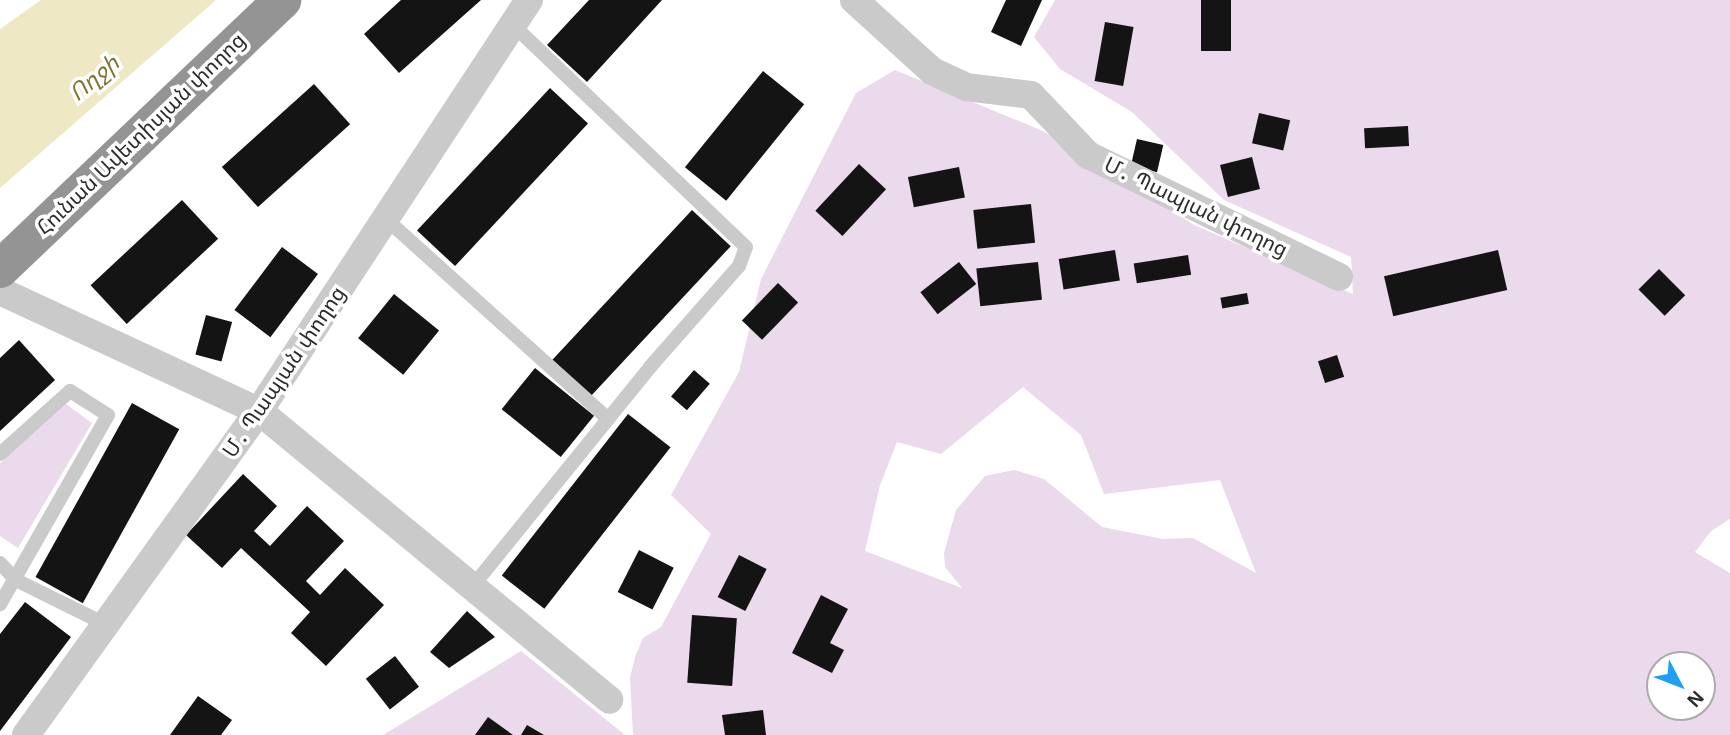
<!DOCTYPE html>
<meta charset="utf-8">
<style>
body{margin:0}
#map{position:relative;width:1730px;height:735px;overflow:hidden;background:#fff;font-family:Helvetica,"Noto Sans Armenian",sans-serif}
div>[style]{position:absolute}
.green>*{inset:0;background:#ebd9ec}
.water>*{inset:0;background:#eee8c4}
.building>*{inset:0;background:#141414;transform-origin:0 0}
.lane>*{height:14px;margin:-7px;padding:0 7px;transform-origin:7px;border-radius:7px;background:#cacaca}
.street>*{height:28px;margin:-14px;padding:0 14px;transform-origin:14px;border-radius:14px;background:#cacaca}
.highway>*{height:38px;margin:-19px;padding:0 19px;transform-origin:19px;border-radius:19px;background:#949494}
span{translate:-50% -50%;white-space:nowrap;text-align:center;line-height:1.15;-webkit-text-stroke:7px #fff;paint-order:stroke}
.street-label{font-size:21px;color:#2d2d2d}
.water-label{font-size:23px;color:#827730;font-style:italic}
.north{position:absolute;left:1646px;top:651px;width:70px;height:70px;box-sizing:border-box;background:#fff;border:2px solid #ababab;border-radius:50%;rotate:132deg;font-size:19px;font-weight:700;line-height:28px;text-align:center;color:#2d2d2d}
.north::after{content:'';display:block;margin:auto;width:24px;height:32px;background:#209ff3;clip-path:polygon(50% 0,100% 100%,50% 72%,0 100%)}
</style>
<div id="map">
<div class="green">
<div style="clip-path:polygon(evenodd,1055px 0,1730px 0,1730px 519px,1711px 531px,1695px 552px,1730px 573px,1730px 735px,633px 735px,630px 678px,635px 657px,643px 638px,661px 627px,711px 534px,671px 495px,739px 372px,761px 279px,856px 93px,895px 70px,1043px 131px,1194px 225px,1353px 294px,1351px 257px,1224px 200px,1132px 112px,1060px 69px,1034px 37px,1055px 0,1023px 387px,1081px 435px,1104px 494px,1220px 480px,1256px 573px,1193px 538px,1163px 539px,1102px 527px,1044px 479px,1014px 470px,985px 476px,956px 510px,944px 553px,945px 567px,962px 588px,865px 551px,880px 485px,897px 442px,941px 454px,1023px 387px,1055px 0,1660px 665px,1702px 665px,1702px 707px,1660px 707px,1660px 665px)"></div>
<div style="clip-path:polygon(66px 404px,92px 423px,18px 548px,0 536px,0 463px)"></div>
<div style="clip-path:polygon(521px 651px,625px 735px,383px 735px)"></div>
</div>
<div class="water">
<div style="clip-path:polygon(41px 0,216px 0,0 188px,0 29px)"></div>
</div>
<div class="building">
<div style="clip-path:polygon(401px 0,481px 0,399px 73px,364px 34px)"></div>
<div style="clip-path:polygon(589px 0,662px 0,587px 82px,547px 45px)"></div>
<div style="clip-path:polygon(1006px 0,1042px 0,1021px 46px,991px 32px)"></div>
<div style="left:1201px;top:0;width:30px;height:51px"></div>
<div style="left:1105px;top:22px;width:29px;height:60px;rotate:10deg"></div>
<div style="left:763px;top:71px;width:53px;height:124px;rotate:39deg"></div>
<div style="left:314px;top:84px;width:54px;height:124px;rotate:48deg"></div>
<div style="left:550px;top:88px;width:52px;height:195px;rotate:43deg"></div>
<div style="left:1259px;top:113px;width:32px;height:31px;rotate:13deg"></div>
<div style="left:1408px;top:126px;width:20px;height:44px;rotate:87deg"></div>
<div style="left:1137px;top:139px;width:27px;height:28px;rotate:13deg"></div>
<div style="left:1252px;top:157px;width:33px;height:33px;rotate:76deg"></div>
<div style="left:859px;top:164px;width:37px;height:64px;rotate:43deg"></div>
<div style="left:959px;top:167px;width:31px;height:52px;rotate:79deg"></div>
<div style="left:182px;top:200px;width:53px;height:125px;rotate:47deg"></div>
<div style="left:1031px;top:204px;width:39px;height:58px;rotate:84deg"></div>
<div style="left:692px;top:210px;width:53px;height:205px;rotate:43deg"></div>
<div style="left:282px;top:247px;width:45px;height:79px;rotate:37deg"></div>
<div style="left:1115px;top:250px;width:31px;height:57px;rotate:81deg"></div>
<div style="left:1498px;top:250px;width:41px;height:117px;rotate:77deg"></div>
<div style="left:1188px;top:255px;width:20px;height:55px;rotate:81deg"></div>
<div style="left:959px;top:262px;width:28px;height:49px;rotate:52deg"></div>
<div style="left:1038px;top:262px;width:38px;height:62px;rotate:84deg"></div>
<div style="left:1659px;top:269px;width:37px;height:29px;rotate:45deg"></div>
<div style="left:778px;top:283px;width:28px;height:52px;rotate:44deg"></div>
<div style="left:1247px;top:293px;width:11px;height:27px;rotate:80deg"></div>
<div style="left:394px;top:294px;width:58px;height:57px;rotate:39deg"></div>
<div style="left:206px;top:315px;width:27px;height:41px;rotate:15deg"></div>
<div style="clip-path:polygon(19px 340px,55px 380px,0 431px,0 358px)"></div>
<div style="left:1337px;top:355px;width:23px;height:20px;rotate:72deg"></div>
<div style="left:535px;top:368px;width:76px;height:53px;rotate:39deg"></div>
<div style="left:694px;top:370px;width:21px;height:35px;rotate:41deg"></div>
<div style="left:132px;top:403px;width:54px;height:199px;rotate:29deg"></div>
<div style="left:628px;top:414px;width:54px;height:205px;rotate:38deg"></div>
<div style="clip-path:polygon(243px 474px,277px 506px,254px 531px,270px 546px,307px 506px,344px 541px,306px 581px,320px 595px,345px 568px,384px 605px,326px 666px,291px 633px,310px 612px,241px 548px,222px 568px,186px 535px)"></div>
<div style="left:639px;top:550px;width:39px;height:47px;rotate:27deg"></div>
<div style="left:739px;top:555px;width:31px;height:47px;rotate:27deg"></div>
<div style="clip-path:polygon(821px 595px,848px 609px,830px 643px,844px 650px,832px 673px,792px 653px)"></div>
<div style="clip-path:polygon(25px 602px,71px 637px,0 731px,0 634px)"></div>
<div style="clip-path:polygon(467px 611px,495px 637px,449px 668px,430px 652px)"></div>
<div style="left:692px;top:615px;width:45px;height:68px;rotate:4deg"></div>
<div style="left:395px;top:656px;width:39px;height:37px;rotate:52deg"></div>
<div style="clip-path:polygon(198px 696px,232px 720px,221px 735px,170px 735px)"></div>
<div style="clip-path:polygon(763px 710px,766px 735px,725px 735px,722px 715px)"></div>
<div style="clip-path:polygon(488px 717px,513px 735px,475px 735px)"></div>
<div style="clip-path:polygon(527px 725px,544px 735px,521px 735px)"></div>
</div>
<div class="lane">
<div style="left:386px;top:219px;width:299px;rotate:42deg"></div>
<div style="left:0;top:454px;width:94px;rotate:-42deg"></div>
<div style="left:70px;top:391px;width:45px;rotate:32.3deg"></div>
<div style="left:108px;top:415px;width:218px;rotate:119.7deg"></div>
<div style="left:0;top:563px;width:23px;rotate:47deg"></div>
<div style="left:16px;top:580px;width:99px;rotate:26.3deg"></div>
<div style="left:472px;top:587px;width:283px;rotate:-51deg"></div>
<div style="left:650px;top:367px;width:135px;rotate:-48.6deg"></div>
<div style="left:739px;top:266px;width:20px;rotate:-70deg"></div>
<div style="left:746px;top:247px;width:322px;rotate:-136.4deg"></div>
</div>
<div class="street">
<div style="left:854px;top:0;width:105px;rotate:42.3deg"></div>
<div style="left:932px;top:71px;width:38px;rotate:25deg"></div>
<div style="left:966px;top:87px;width:65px;rotate:7deg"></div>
<div style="left:1031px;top:95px;width:83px;rotate:46.5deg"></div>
<div style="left:1088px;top:155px;width:279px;rotate:25.9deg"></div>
<div style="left:0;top:291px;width:285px;rotate:24.9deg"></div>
<div style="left:259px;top:411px;width:454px;rotate:39.5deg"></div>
<div style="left:26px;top:735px;width:399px;rotate:-54.3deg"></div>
<div style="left:259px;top:411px;width:492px;rotate:-56.7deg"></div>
</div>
<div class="highway">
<div style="left:0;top:269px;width:390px;rotate:-43.6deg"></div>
</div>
<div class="street-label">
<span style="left:141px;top:134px;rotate:-44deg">Հունան Ավետիսյան փողոց</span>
<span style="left:1196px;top:207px;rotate:26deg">Մ․ Պապյան փողոց</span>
<span style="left:284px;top:372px;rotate:-56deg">Մ․ Պապյան փողոց</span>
</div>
<div class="water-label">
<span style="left:94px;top:78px;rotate:-40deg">Ողջի</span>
</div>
<div class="north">N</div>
</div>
